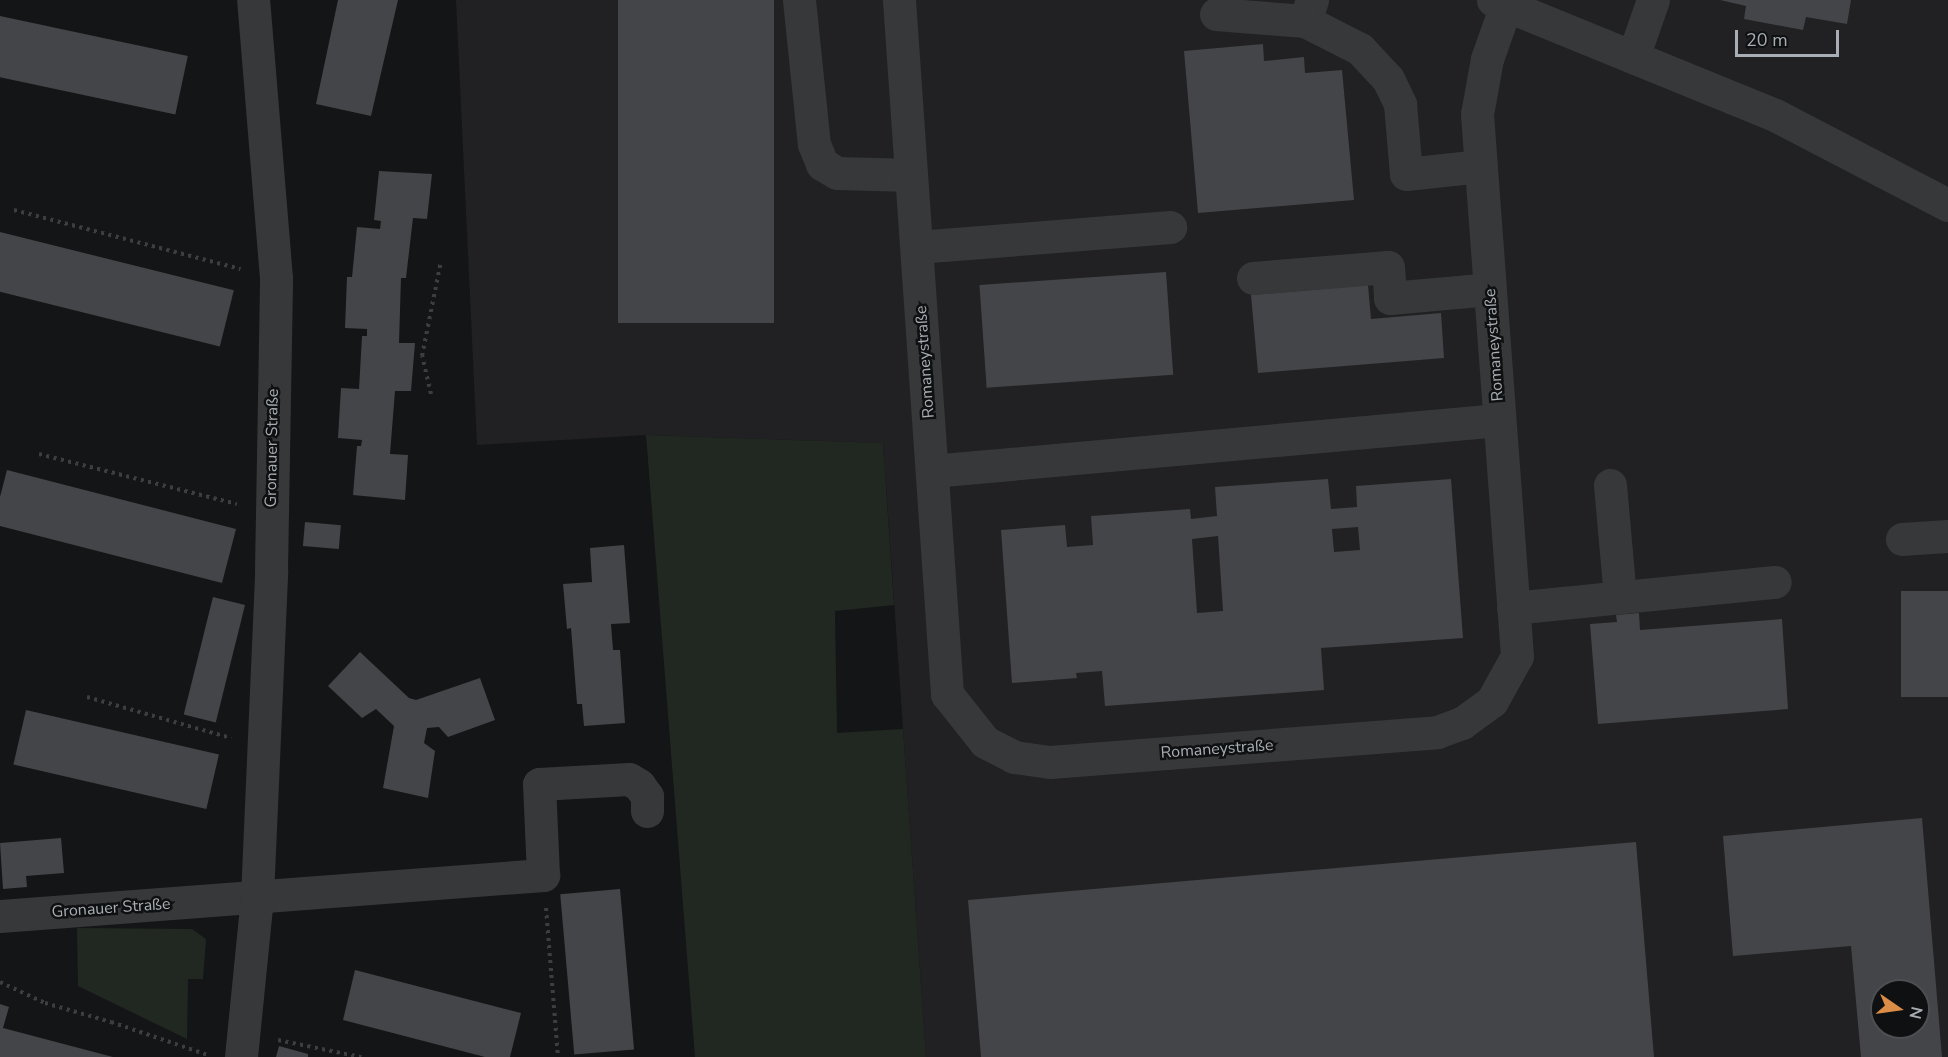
<!DOCTYPE html>
<meta charset="utf-8">
<style>
body{margin:0}
#map{position:relative;width:1948px;height:1057px;overflow:hidden;background:#141516;font-family:"Nunito Sans",sans-serif}
div>[style]{position:absolute}
.built>*{inset:0;background:#212123}
.green>*{inset:0;background:#212821}
.building>*{inset:0;background:#444548;transform-origin:0 0}
.path>*{height:4px;margin-top:-2px;transform-origin:0;background:repeating-linear-gradient(90deg,#3c3f41 0 3px,transparent 0 7.5px)}
.minor>*{height:33px;margin:-16.5px;padding:0 16.5px;transform-origin:16.5px;border-radius:16.5px;background:#36383a}
span{translate:-50% -50%;white-space:nowrap;text-align:center;line-height:1.15;-webkit-text-stroke:5px #0f1011;paint-order:stroke}
.street-label{font-size:16px;color:#a8aeb4}
.north{position:absolute;left:1870px;top:979px;width:60px;height:60px;box-sizing:border-box;background:#0f1011;border:2px solid #4c4f52;border-radius:50%;rotate:103deg;font-size:16px;font-weight:700;line-height:24px;text-align:center;color:#a8aeb4}
.north::after{content:'';display:block;margin:auto;width:21px;height:27px;background:#db8c47;clip-path:polygon(50% 0,100% 100%,50% 72%,0 100%)}
.scale{position:absolute;left:1735px;top:30px;width:104px;height:27px;box-sizing:border-box;border:3px solid #a8aeb4;border-top:0;padding-left:8px;font-size:18px;line-height:21px;white-space:nowrap;color:#a8aeb4;-webkit-text-stroke:4px #0f1011;paint-order:stroke}
</style>
<div id="map">
<div class="built">
<div style="clip-path:polygon(evenodd,456px 0,1948px 0,1948px 1057px,926px 1057px,883px 443px,646px 435px,477px 445px,456px 0,1882px 991px,1918px 991px,1918px 1027px,1882px 1027px,1882px 991px)"></div>
</div>
<div class="green">
<div style="clip-path:polygon(646px 435px,883px 443px,894px 605px,835px 611px,837px 733px,903px 729px,926px 1057px,695px 1057px)"></div>
<div style="clip-path:polygon(77px 928px,192px 929px,206px 939px,203px 979px,188px 979px,187px 1039px,78px 986px)"></div>
</div>
<div class="building">
<div style="clip-path:polygon(338px 0,398px 0,371px 116px,316px 104px)"></div>
<div style="left:618px;top:0;width:156px;height:323px"></div>
<div style="clip-path:polygon(1720px 0,1851px 0,1847px 24px,1806px 17px,1803px 30px,1744px 19px,1746px 6px)"></div>
<div style="left:0;top:16px;width:192px;height:60px;rotate:12deg"></div>
<div style="clip-path:polygon(1263px 44px,1264px 61px,1304px 57px,1305px 73px,1342px 70px,1354px 200px,1198px 213px,1184px 51px)"></div>
<div style="clip-path:polygon(379px 171px,432px 174px,427px 219px,413px 218px,406px 278px,401px 278px,399px 343px,415px 343px,411px 391px,395px 391px,390px 454px,408px 455px,405px 500px,353px 495px,357px 446px,361px 446px,362px 440px,338px 438px,341px 388px,359px 389px,362px 336px,367px 336px,367px 329px,345px 328px,347px 277px,352px 277px,357px 227px,380px 229px,381px 221px,374px 220px)"></div>
<div style="left:0;top:232px;width:241px;height:58px;rotate:14deg"></div>
<div style="left:1166px;top:272px;width:103px;height:187px;rotate:86deg"></div>
<div style="clip-path:polygon(1368px 285px,1371px 319px,1441px 313px,1444px 358px,1258px 373px,1251px 295px)"></div>
<div style="clip-path:polygon(7px 470px,236px 529px,222px 583px,0 526px,0 497px)"></div>
<div style="clip-path:polygon(evenodd,1328px 479px,1331px 509px,1357px 507px,1356px 486px,1451px 479px,1463px 638px,1321px 648px,1324px 690px,1105px 706px,1102px 671px,1076px 673px,1077px 678px,1012px 683px,1001px 530px,1065px 525px,1067px 547px,1093px 545px,1091px 516px,1190px 509px,1191px 519px,1217px 516px,1215px 487px,1328px 479px,1358px 527px,1360px 550px,1334px 552px,1332px 529px,1358px 527px,1328px 479px,1218px 536px,1223px 611px,1197px 613px,1192px 539px,1218px 536px)"></div>
<div style="left:305px;top:522px;width:36px;height:24px;rotate:5deg"></div>
<div style="clip-path:polygon(624px 545px,630px 623px,611px 624px,613px 650px,620px 650px,625px 723px,584px 726px,582px 704px,577px 704px,571px 628px,567px 629px,563px 584px,592px 582px,590px 548px)"></div>
<div style="left:1948px;top:591px;width:106px;height:47px;rotate:90deg"></div>
<div style="left:213px;top:597px;width:33px;height:121px;rotate:14deg"></div>
<div style="clip-path:polygon(1639px 613px,1640px 630px,1782px 619px,1788px 709px,1598px 724px,1590px 624px,1617px 622px,1616px 615px)"></div>
<div style="clip-path:polygon(360px 652px,409px 698px,416px 700px,480px 678px,495px 720px,448px 737px,439px 727px,427px 728px,424px 743px,435px 751px,428px 798px,383px 788px,394px 726px,376px 709px,362px 718px,328px 686px)"></div>
<div style="left:26px;top:710px;width:198px;height:56px;rotate:13deg"></div>
<div style="clip-path:polygon(evenodd,1922px 818px,1942px 1057px,1861px 1057px,1851px 946px,1733px 956px,1723px 836px,1922px 818px,1882px 991px,1918px 991px,1918px 1027px,1882px 1027px,1882px 991px)"></div>
<div style="clip-path:polygon(61px 838px,64px 873px,26px 876px,27px 887px,3px 889px,0 843px)"></div>
<div style="clip-path:polygon(1636px 842px,1654px 1057px,981px 1057px,968px 900px)"></div>
<div style="left:620px;top:889px;width:161px;height:60px;rotate:85deg"></div>
<div style="clip-path:polygon(355px 970px,521px 1013px,510px 1057px,485px 1057px,343px 1020px)"></div>
<div style="clip-path:polygon(0 1004px,9px 1007px,3px 1028px,113px 1057px,0 1057px)"></div>
<div style="clip-path:polygon(279px 1046px,308px 1054px,308px 1057px,276px 1057px)"></div>
</div>
<div class="path">
<div style="left:14px;top:210px;width:234px;rotate:14.6deg"></div>
<div style="left:431px;top:394px;width:39px;rotate:-103deg"></div>
<div style="left:422px;top:356px;width:97px;rotate:-78.7deg"></div>
<div style="left:39px;top:454px;width:204px;rotate:14.2deg"></div>
<div style="left:87px;top:697px;width:150px;rotate:15.9deg"></div>
<div style="left:546px;top:908px;width:149px;rotate:85.4deg"></div>
<div style="left:0;top:982px;width:50px;rotate:25deg"></div>
<div style="left:45px;top:1003px;width:69px;rotate:16.1deg"></div>
<div style="left:111px;top:1022px;width:102px;rotate:18.8deg"></div>
<div style="left:278px;top:1040px;width:85px;rotate:11.6deg"></div>
</div>
<div class="minor">
<div style="left:799px;top:0;width:145px;rotate:84.1deg"></div>
<div style="left:814px;top:144px;width:22px;rotate:68deg"></div>
<div style="left:822px;top:164px;width:17px;rotate:31deg"></div>
<div style="left:837px;top:173px;width:74px;rotate:1.5deg"></div>
<div style="left:899px;top:0;width:696px;rotate:86.04deg"></div>
<div style="left:947px;top:694px;width:61px;rotate:51.6deg"></div>
<div style="left:985px;top:742px;width:33px;rotate:27deg"></div>
<div style="left:1014px;top:757px;width:36px;rotate:8deg"></div>
<div style="left:1050px;top:762px;width:388px;rotate:-4.4deg"></div>
<div style="left:1437px;top:732px;width:27px;rotate:-20deg"></div>
<div style="left:1462px;top:723px;width:37px;rotate:-36deg"></div>
<div style="left:1492px;top:701px;width:51px;rotate:-60.9deg"></div>
<div style="left:1517px;top:656px;width:543px;rotate:-94.22deg"></div>
<div style="left:1477px;top:114px;width:56px;rotate:-79.7deg"></div>
<div style="left:1487px;top:59px;width:57px;rotate:-70.6deg"></div>
<div style="left:1312px;top:0;width:22px;rotate:108deg"></div>
<div style="left:1305px;top:21px;width:62px;rotate:27deg"></div>
<div style="left:1360px;top:49px;width:41px;rotate:47deg"></div>
<div style="left:1388px;top:79px;width:28px;rotate:64deg"></div>
<div style="left:1400px;top:104px;width:70px;rotate:85.1deg"></div>
<div style="left:1406px;top:174px;width:75px;rotate:-6.1deg"></div>
<div style="left:1493px;top:0;width:305px;rotate:22.2deg"></div>
<div style="left:1775px;top:115px;width:195px;rotate:27.5deg"></div>
<div style="left:1216px;top:14px;width:89px;rotate:4.5deg"></div>
<div style="left:1633px;top:57px;width:60px;rotate:-70.7deg"></div>
<div style="left:917px;top:247px;width:254px;rotate:-4.5deg"></div>
<div style="left:1253px;top:278px;width:135px;rotate:-4.7deg"></div>
<div style="left:1388px;top:267px;width:31px;rotate:86deg"></div>
<div style="left:1390px;top:298px;width:100px;rotate:-5.1deg"></div>
<div style="left:932px;top:471px;width:569px;rotate:-5.14deg"></div>
<div style="left:1610px;top:485px;width:113px;rotate:84.9deg"></div>
<div style="left:1902px;top:539px;width:46px;rotate:-3.7deg"></div>
<div style="left:1513px;top:608px;width:263px;rotate:-5.7deg"></div>
<div style="left:0;top:916px;width:545px;rotate:-4.32deg"></div>
<div style="left:543px;top:875px;width:91px;rotate:-92.5deg"></div>
<div style="left:539px;top:784px;width:90px;rotate:-3.2deg"></div>
<div style="left:629px;top:779px;width:12px;rotate:31deg"></div>
<div style="left:639px;top:785px;width:14px;rotate:54deg"></div>
<div style="left:647px;top:796px;width:15px;rotate:90deg"></div>
<div style="left:241px;top:1057px;width:161px;rotate:-84.3deg"></div>
<div style="left:257px;top:897px;width:327px;rotate:-87.5deg"></div>
<div style="left:271px;top:570px;width:292px;rotate:-89deg"></div>
<div style="left:276px;top:278px;width:279px;rotate:-94.7deg"></div>
</div>
<div class="street-label">
<span style="left:1494px;top:345px;rotate:-94deg">Romaneystraße</span>
<span style="left:925px;top:362px;rotate:-94deg">Romaneystraße</span>
<span style="left:272px;top:448px;rotate:-89deg">Gronauer Straße</span>
<span style="left:1217px;top:749px;rotate:-4deg">Romaneystraße</span>
<span style="left:111px;top:908px;rotate:-4deg">Gronauer Straße</span>
</div>
<div class="north">N</div>
<div class="scale">20 m</div>
</div>
